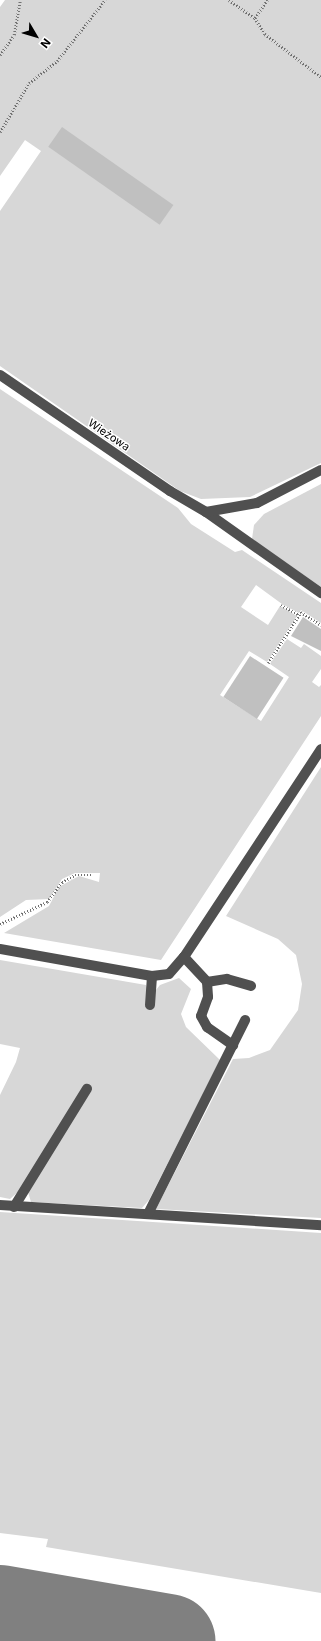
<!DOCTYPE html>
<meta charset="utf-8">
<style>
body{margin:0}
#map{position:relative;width:321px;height:1641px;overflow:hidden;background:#fff;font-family:Inter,sans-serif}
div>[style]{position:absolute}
.green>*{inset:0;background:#d7d7d7}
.runway>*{height:95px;margin:-47.5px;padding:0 47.5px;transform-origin:47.5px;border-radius:47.5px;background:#808080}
.building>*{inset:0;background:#c0c0c0;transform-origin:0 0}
.path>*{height:2.5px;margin-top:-1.25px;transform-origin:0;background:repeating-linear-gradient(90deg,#727272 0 1px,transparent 0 3px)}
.minor>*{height:10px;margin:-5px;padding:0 5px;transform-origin:5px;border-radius:5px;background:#505050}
span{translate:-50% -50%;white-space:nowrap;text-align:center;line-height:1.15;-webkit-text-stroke:3px #fff;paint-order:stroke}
.street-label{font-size:11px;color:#000}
.north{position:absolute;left:16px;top:16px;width:40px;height:40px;-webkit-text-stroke:3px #fff;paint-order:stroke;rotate:128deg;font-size:11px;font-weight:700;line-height:16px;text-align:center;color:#000}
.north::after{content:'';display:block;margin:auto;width:14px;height:18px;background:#000;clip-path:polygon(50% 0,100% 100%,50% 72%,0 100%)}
</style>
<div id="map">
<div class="green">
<div style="clip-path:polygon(5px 0,321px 0,321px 463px,250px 497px,201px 499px,180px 491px,0 366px,0 211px,41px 151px,25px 140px,0 176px,0 7px)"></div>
<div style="clip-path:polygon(0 389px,178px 508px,191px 524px,235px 552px,242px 550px,321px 603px,321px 623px,301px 610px,299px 613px,282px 604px,256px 585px,241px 607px,268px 625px,280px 606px,297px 616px,267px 662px,249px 651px,220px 695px,261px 721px,289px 677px,270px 664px,287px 639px,301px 648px,304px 644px,321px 656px,321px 669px,312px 682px,319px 687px,321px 685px,321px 716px,161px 960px,4px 933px,49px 906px,59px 887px,66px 883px,79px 876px,99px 882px,100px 873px,75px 873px,62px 879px,49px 899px,26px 900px,0 917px)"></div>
<div style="clip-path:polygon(321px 484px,321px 587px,252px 539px,254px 525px,264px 514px)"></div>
<div style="clip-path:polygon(321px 767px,321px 1218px,156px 1209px,233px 1059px,249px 1058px,270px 1050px,298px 1010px,302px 984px,296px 955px,278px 939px,226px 916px)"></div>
<div style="clip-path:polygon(0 960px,146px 985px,148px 991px,156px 990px,160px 985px,179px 978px,191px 989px,181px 1014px,186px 1027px,220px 1060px,149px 1200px,142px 1208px,31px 1202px,28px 1192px,92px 1089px,86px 1084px,19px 1191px,10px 1199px,0 1197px,0 1095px,16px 1062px,20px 1048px,0 1044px)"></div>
<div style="clip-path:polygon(0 1212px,321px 1233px,321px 1593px,46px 1547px,48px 1539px,0 1533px)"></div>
</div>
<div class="runway">
<div style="left:0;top:1612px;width:170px;rotate:9.8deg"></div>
</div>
<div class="building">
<div style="left:62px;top:127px;width:136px;height:24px;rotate:35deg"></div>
<div style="clip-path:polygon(303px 617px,321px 629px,321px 651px,291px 636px)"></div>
<div style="left:250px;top:656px;width:40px;height:49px;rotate:33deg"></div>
</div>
<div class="path">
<div style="left:229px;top:0;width:32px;rotate:35deg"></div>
<div style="left:255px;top:18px;width:19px;rotate:58deg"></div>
<div style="left:265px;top:34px;width:71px;rotate:37.5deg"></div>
<div style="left:255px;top:18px;width:22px;rotate:-56deg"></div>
<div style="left:0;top:55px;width:24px;rotate:-55deg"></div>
<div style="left:14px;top:35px;width:36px;rotate:-80deg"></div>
<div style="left:0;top:132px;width:57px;rotate:-59.4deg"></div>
<div style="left:29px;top:83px;width:36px;rotate:-38deg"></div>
<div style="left:57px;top:61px;width:78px;rotate:-51.8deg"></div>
<div style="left:281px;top:605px;width:21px;rotate:28deg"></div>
<div style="left:268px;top:663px;width:61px;rotate:-57.1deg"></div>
<div style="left:301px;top:612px;width:24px;rotate:33deg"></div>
<div style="left:0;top:924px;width:52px;rotate:-25.1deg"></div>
<div style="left:47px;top:902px;width:25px;rotate:-53deg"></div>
<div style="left:62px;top:882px;width:15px;rotate:-28deg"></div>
<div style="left:75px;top:875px;width:17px"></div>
</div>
<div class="minor">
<div style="left:0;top:375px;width:206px;rotate:34.3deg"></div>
<div style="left:170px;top:491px;width:42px;rotate:30.3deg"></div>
<div style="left:206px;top:512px;width:141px;rotate:35.2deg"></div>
<div style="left:206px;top:512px;width:52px;rotate:-10deg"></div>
<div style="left:257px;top:503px;width:72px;rotate:-27.3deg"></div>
<div style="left:0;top:949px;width:154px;rotate:10.1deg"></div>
<div style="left:152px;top:976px;width:17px;rotate:-7deg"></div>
<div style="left:169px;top:974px;width:23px;rotate:-49deg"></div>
<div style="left:184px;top:957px;width:249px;rotate:-56.6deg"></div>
<div style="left:184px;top:957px;width:34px;rotate:47deg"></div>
<div style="left:207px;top:982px;width:15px;rotate:86deg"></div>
<div style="left:208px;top:997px;width:20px;rotate:110deg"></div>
<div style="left:201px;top:1016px;width:13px;rotate:61deg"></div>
<div style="left:207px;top:1027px;width:32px;rotate:35deg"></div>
<div style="left:207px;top:982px;width:20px;rotate:-9deg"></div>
<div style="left:227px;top:979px;width:25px;rotate:16deg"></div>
<div style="left:150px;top:1005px;width:29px;rotate:-86deg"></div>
<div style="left:0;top:1205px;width:322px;rotate:3.6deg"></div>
<div style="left:14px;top:1207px;width:139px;rotate:-58.3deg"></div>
<div style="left:148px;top:1214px;width:217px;rotate:-63.4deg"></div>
</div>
<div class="street-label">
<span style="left:109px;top:435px;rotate:34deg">Wieżowa</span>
</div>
<div class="north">N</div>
</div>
